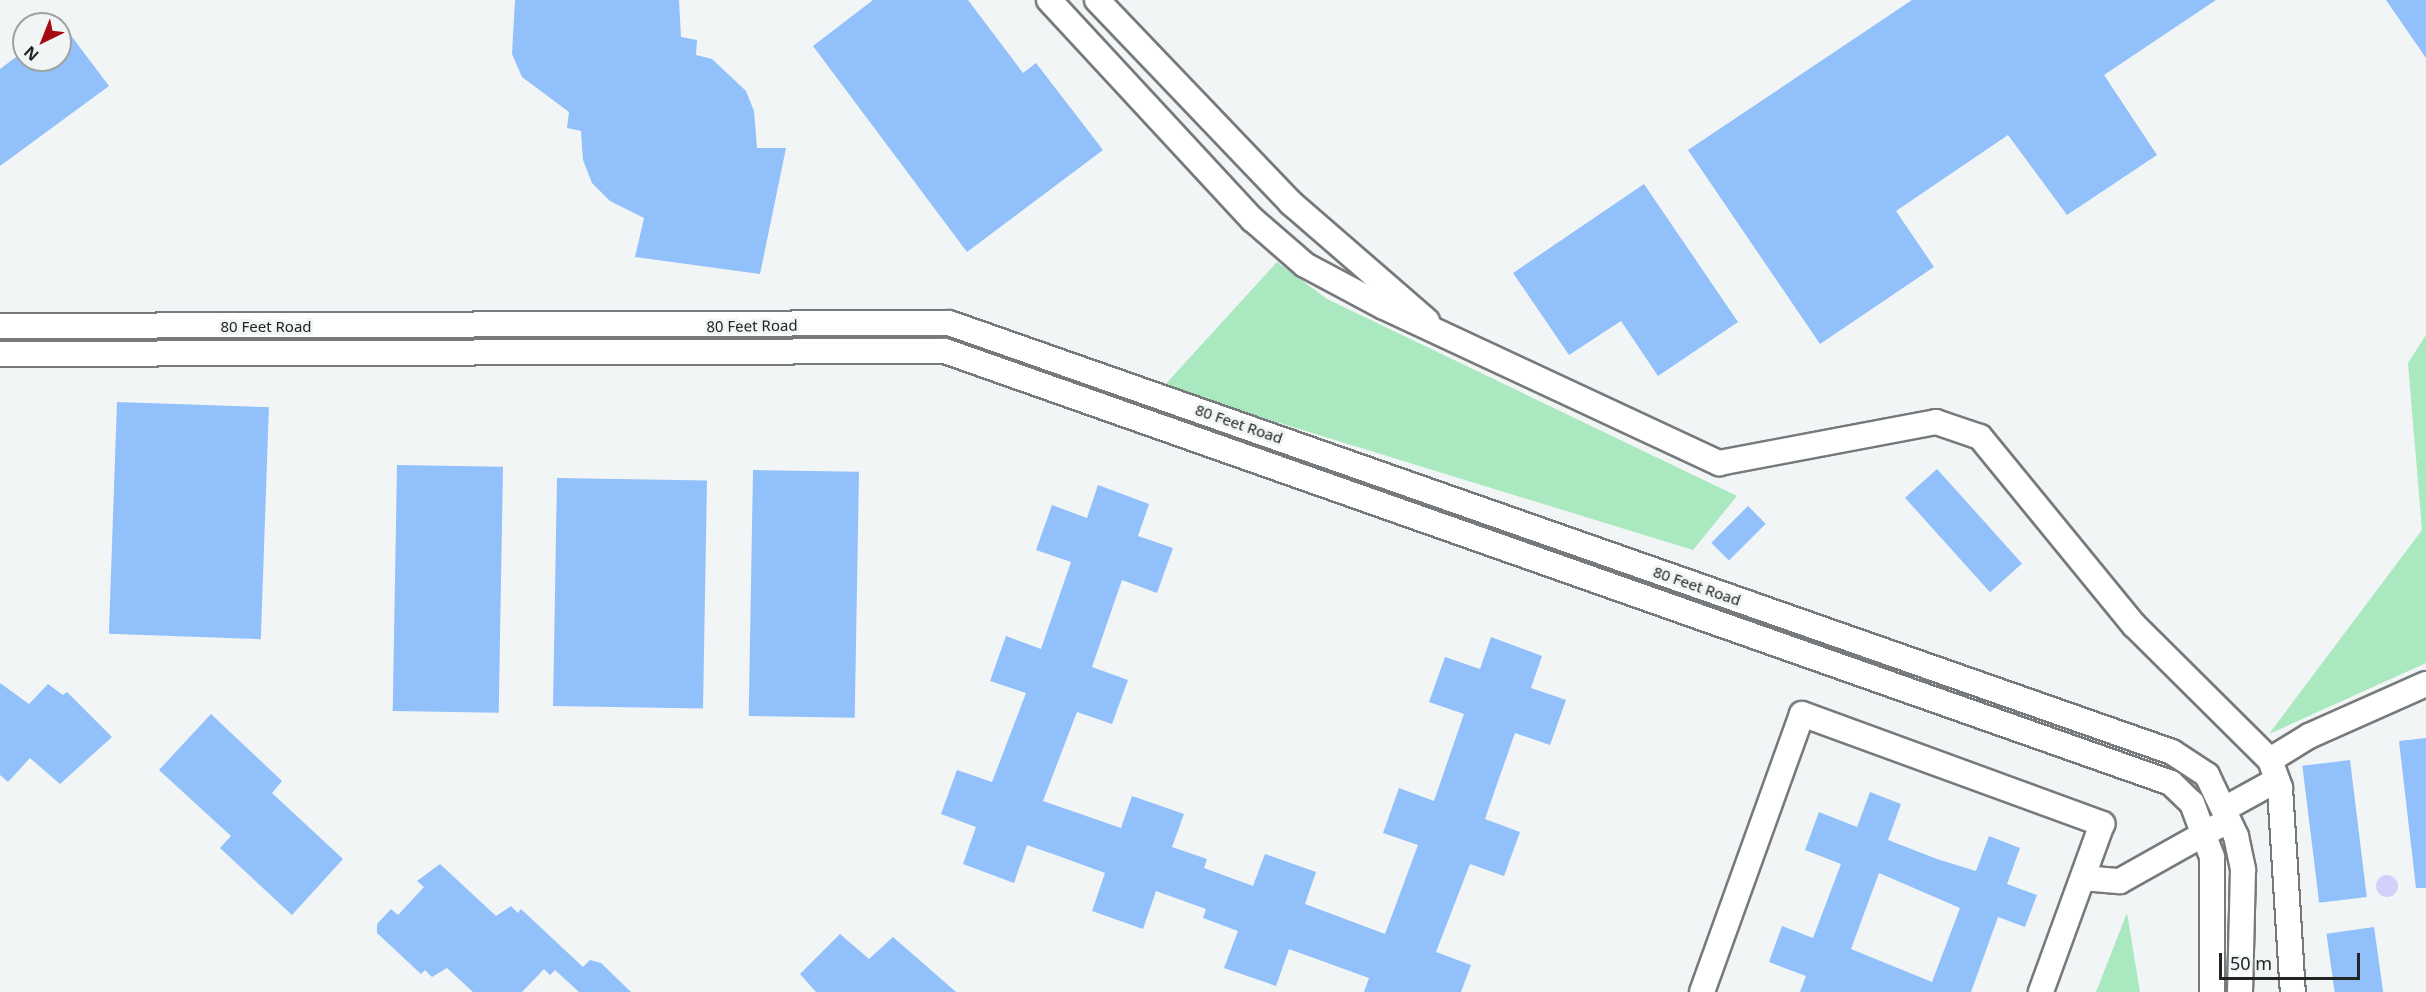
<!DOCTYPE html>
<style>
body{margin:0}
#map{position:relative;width:2426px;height:992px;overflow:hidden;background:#f1f5f6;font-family:"Noto Sans",sans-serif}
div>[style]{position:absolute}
.green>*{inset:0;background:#aae8bf}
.water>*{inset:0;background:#d3d1fb}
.round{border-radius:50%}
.building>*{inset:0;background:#92c0fa;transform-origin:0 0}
.roads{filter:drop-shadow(2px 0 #777a7c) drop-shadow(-2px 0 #777a7c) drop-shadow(0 2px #777a7c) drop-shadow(0 -2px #777a7c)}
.minor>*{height:24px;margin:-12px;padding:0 12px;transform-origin:12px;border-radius:12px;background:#fff}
span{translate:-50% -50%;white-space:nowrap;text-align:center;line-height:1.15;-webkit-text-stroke:6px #f1f5f6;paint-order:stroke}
.street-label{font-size:15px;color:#232525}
.north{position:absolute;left:12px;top:12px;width:60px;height:60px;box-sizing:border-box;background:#f1f5f6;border:2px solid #9fa2a2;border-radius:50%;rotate:223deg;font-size:16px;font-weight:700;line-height:24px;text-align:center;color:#232525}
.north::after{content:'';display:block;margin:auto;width:21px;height:27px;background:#a50d15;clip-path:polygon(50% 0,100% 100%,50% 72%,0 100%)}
.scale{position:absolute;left:2219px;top:953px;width:141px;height:27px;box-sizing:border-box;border:3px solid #232525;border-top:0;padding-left:8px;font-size:18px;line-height:21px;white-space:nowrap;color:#232525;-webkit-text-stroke:4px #f1f5f6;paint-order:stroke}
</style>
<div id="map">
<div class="green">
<div style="clip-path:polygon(1277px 262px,1327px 299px,1737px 496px,1693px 550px,1163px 387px)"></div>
<div style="clip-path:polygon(2426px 335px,2426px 663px,2269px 734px,2422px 530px,2408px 363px)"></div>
<div style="clip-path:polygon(2127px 913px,2140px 992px,2096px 992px)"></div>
</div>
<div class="water">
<div class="round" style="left:2376px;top:875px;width:22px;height:22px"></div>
</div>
<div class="building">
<div style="clip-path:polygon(515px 0,679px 0,681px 37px,697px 40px,696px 55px,712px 59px,746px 91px,754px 111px,757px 148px,786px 148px,760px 274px,635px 257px,644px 218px,610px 201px,592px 183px,583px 160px,581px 131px,567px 128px,569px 112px,522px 77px,512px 54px)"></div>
<div style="clip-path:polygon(873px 0,968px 0,1023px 73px,1036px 63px,1103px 150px,967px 252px,813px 46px)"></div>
<div style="clip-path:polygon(1912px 0,2216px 0,2104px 75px,2157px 155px,2067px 215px,2008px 135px,1896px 211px,1934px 267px,1820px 344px,1688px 150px)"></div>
<div style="clip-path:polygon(2386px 0,2426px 0,2426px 58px)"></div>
<div style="clip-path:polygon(60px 21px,109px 86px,0 166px,0 69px,24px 51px,24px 60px,60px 60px)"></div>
<div style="clip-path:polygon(1644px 184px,1738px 322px,1658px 376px,1621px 321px,1569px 355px,1513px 273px)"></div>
<div style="left:117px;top:402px;width:152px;height:232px;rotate:2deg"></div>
<div style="left:397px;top:465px;width:106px;height:246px;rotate:1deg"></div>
<div style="left:1937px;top:469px;width:127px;height:43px;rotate:48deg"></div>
<div style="left:753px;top:470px;width:106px;height:246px;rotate:1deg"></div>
<div style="left:557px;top:478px;width:150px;height:228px;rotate:1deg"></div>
<div style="clip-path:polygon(1098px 485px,1149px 504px,1138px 536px,1173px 548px,1157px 593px,1122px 580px,1092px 667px,1128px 680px,1112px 724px,1077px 712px,1043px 801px,1121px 828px,1132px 796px,1184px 814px,1172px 847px,1207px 859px,1204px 868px,1253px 886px,1265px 854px,1316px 872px,1305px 904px,1385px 934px,1418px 845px,1383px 833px,1399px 788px,1434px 801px,1464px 714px,1429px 702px,1445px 657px,1480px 669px,1491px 637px,1542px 656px,1531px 688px,1566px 700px,1550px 745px,1515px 733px,1496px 787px,1485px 819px,1520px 832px,1504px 876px,1470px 864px,1436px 952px,1471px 965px,1461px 992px,1364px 992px,1369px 978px,1289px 949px,1276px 986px,1224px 968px,1238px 931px,1203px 918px,1206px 909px,1156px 891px,1143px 929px,1092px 911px,1105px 873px,1064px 858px,1027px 845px,1014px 883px,963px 864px,976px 827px,941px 814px,957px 770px,992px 782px,1026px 693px,990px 681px,1006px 636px,1041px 649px,1071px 562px,1036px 550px,1052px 505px,1087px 518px)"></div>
<div style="left:1748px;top:506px;width:25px;height:52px;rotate:45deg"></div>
<div style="clip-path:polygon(0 683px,29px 704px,48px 684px,63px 695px,67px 692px,112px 737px,60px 784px,30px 758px,8px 782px,0 775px)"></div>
<div style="clip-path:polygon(211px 714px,282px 781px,272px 793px,343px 859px,292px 915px,220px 848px,231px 836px,159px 770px)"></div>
<div style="clip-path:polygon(2426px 738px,2426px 888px,2416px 888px,2399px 741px)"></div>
<div style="left:2350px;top:760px;width:138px;height:48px;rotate:83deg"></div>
<div style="clip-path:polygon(evenodd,1870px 792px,1901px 804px,1888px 840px,1937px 859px,1976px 871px,1989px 836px,2020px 848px,2007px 884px,2037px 895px,2025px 927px,1998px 917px,1971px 992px,1800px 992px,1806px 976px,1769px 962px,1782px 926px,1813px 938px,1841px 864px,1805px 850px,1819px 812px,1857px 827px,1870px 792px,1879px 873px,1960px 908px,1932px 982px,1851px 949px,1879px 873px)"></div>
<div style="clip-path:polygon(440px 864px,496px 916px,511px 906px,518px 913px,521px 909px,583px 967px,590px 960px,601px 963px,631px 992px,579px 992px,555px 970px,550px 975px,544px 969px,522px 992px,473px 992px,447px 968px,432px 977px,425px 970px,421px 974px,377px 933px,377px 924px,391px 909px,398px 915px,424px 887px,417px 881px)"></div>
<div style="left:2374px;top:927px;width:66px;height:48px;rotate:82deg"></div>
<div style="clip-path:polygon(840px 934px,869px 959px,893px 937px,956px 992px,816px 992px,800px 974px)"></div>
</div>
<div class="roads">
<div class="minor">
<div style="left:1049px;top:0;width:299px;rotate:47.2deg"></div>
<div style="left:1252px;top:219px;width:70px;rotate:41deg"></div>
<div style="left:1305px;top:265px;width:89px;rotate:28deg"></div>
<div style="left:1384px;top:307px;width:370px;rotate:25deg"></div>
<div style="left:1719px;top:463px;width:221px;rotate:-10.7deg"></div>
<div style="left:1936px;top:422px;width:46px;rotate:18.8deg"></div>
<div style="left:1980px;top:437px;width:243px;rotate:50.7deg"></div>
<div style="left:2134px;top:625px;width:192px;rotate:44.8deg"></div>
<div style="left:2270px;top:760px;width:30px;rotate:70deg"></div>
<div style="left:2280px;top:788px;width:204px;rotate:86.4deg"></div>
<div style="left:1097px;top:0;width:281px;rotate:46.3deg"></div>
<div style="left:1291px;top:203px;width:180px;rotate:40.9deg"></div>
<div style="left:0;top:326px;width:949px;rotate:-0.18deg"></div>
<div style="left:949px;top:323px;width:1296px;rotate:19.33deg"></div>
<div style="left:2172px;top:752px;width:42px;rotate:33.3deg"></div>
<div style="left:2207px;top:775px;width:68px;rotate:64.6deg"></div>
<div style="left:2236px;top:836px;width:35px;rotate:78deg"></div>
<div style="left:2243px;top:870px;width:122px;rotate:91.4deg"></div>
<div style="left:0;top:354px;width:945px;rotate:-0.18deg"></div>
<div style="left:945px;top:351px;width:1300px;rotate:19.41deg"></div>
<div style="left:2171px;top:783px;width:29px;rotate:44deg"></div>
<div style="left:2192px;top:803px;width:58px;rotate:69.7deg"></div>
<div style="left:2212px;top:857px;width:135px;rotate:90deg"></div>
<div style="left:2270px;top:760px;width:46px;rotate:-31.6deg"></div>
<div style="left:2309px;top:736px;width:128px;rotate:-24deg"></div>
<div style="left:2226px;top:808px;width:58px;rotate:-28.8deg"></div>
<div style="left:2083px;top:878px;width:37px;rotate:5deg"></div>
<div style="left:2120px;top:881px;width:112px;rotate:-29.3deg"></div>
<div style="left:1702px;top:992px;width:295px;rotate:-70.2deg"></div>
<div style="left:1802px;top:714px;width:320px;rotate:20.1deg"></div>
<div style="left:2102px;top:824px;width:179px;rotate:110deg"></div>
</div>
</div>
<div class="street-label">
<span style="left:752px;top:326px;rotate:-1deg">80 Feet Road</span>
<span style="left:266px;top:327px">80 Feet Road</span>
<span style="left:1239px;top:424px;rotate:19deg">80 Feet Road</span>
<span style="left:1697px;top:586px;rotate:19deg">80 Feet Road</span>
</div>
<div class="north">N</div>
<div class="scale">50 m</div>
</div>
